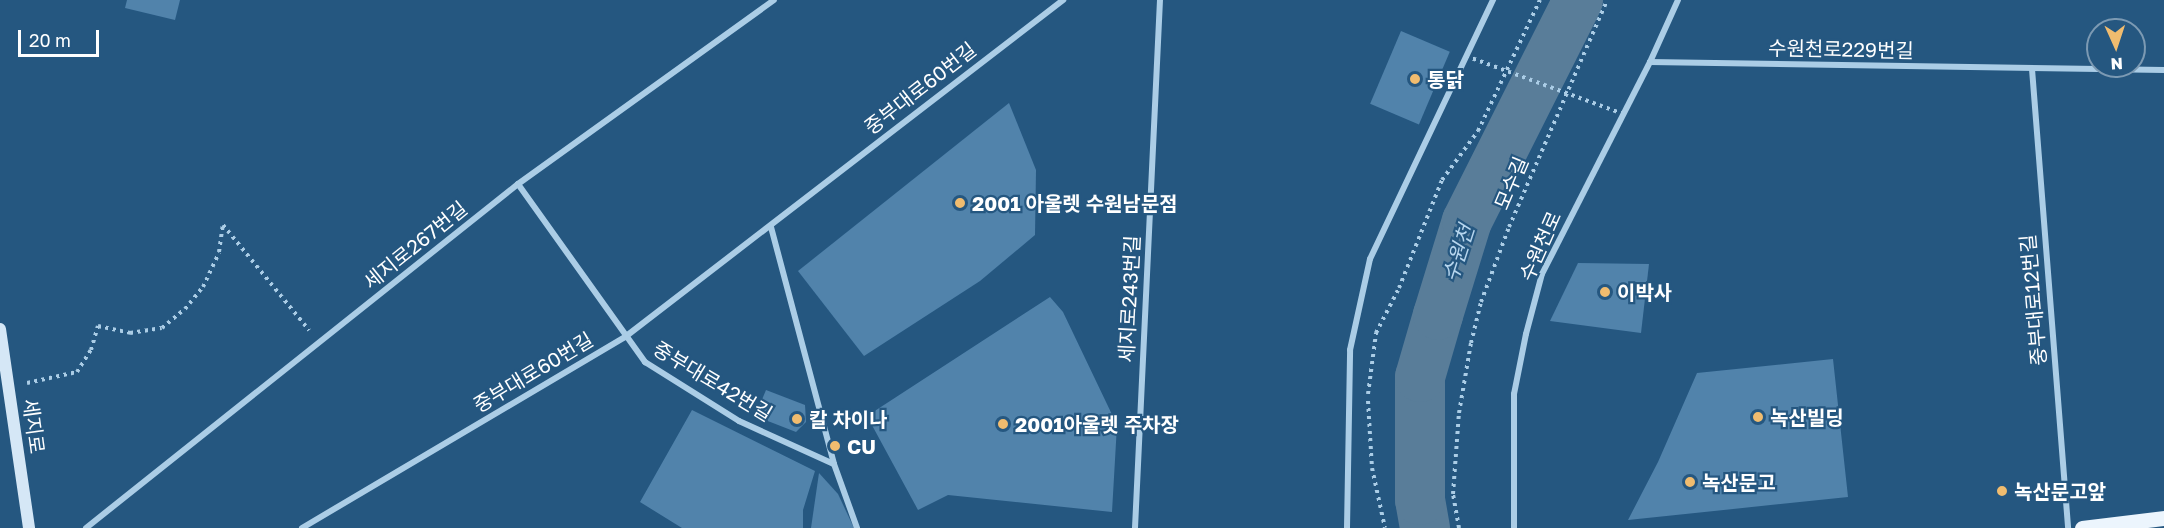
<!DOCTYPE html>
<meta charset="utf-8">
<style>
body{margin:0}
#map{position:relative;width:2164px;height:528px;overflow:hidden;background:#255780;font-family:"Golos Text","Noto Sans KR",sans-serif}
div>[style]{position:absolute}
.river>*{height:50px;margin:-25px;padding:0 25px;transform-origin:25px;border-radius:25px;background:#597d99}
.building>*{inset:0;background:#5183ab;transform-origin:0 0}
.path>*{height:4px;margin-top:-2px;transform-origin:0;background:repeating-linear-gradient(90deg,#abcde6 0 3px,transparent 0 7.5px)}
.street>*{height:6px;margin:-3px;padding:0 3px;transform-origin:3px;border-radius:3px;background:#abcde6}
.secondary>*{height:12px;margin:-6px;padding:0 6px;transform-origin:6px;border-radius:6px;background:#d5e7f6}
.primary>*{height:15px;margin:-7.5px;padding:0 7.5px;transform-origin:7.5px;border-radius:7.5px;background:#ecf5fd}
.path-bridge>*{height:4px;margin-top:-2px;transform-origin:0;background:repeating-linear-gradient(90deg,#abcde6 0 3px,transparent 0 7.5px)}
.dots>*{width:16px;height:16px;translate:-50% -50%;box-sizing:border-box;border:3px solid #255780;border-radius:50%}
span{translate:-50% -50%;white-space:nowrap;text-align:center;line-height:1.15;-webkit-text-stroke:4.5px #255780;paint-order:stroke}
.street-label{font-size:20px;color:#fff}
.poi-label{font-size:20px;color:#fff;font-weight:700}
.left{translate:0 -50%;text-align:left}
.water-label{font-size:21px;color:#b7d6ee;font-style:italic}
.north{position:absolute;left:2086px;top:18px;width:60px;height:60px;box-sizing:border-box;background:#255780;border:2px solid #7c9ab3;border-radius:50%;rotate:177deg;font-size:16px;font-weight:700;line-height:24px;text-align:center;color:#fff}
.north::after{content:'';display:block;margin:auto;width:21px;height:27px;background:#f0bc6f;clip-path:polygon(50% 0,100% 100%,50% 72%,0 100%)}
.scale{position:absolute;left:18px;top:30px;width:81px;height:27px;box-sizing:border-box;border:3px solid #fff;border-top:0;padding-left:8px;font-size:18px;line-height:21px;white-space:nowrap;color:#fff;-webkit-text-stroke:4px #255780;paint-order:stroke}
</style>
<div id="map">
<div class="river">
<div style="left:1425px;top:528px;width:28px;rotate:-100deg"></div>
<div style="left:1420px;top:500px;width:123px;rotate:-90deg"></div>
<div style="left:1420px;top:377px;width:65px;rotate:-73.8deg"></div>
<div style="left:1438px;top:315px;width:98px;rotate:-72.9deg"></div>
<div style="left:1467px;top:221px;width:247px;rotate:-63.3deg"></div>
</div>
<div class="building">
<div style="clip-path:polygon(127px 0,180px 0,175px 20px,125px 8px)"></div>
<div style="left:1401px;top:31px;width:53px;height:79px;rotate:23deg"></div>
<div style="clip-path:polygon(1009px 103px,1036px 170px,1035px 235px,980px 281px,864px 356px,798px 271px)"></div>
<div style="clip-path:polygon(1578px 263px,1649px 264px,1641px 333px,1550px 321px)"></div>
<div style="clip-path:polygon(1050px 297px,1063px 312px,1117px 425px,1112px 512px,948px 495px,918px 510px,867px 416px)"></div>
<div style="clip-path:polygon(1833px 359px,1848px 497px,1628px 520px,1658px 462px,1697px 373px)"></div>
<div style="clip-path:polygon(766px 390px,805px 405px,806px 422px,796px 432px,755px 416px)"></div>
<div style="clip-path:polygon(692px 410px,815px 471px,803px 510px,803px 528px,682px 528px,640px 502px)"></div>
<div style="clip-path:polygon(819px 473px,838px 494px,854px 528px,811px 528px)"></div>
</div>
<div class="path">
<div style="left:27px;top:383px;width:51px;rotate:-12.4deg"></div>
<div style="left:77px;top:372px;width:26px;rotate:-58deg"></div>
<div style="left:91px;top:350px;width:25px;rotate:-74deg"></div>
<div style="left:98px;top:326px;width:33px;rotate:12deg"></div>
<div style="left:130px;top:333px;width:32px;rotate:-9deg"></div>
<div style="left:162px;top:328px;width:30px;rotate:-40deg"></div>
<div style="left:185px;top:309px;width:28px;rotate:-51deg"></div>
<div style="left:203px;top:287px;width:38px;rotate:-65deg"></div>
<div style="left:219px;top:252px;width:27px;rotate:-82deg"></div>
<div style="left:223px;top:225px;width:136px;rotate:50.7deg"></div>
<div style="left:1368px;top:394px;width:62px;rotate:-82.5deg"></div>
<div style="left:1376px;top:333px;width:51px;rotate:-62.9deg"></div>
<div style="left:1399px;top:288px;width:116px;rotate:-68.3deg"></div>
<div style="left:1442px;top:180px;width:61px;rotate:-53.7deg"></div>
<div style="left:1478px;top:131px;width:145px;rotate:-64.7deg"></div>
<div style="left:1368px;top:401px;width:67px;rotate:86.6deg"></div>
<div style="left:1372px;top:468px;width:61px;rotate:77.8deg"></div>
<div style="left:1459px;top:528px;width:35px;rotate:-100deg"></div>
<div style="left:1453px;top:494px;width:81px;rotate:-85.8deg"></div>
<div style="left:1459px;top:413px;width:71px;rotate:-80.3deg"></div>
<div style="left:1471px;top:343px;width:42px;rotate:-76.3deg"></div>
<div style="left:1481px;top:302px;width:80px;rotate:-69.5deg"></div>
<div style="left:1509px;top:227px;width:247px;rotate:-66.6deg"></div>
</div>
<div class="street">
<div style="left:1650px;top:62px;width:514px;rotate:0.89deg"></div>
<div style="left:2032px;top:69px;width:460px;rotate:85.5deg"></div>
<div style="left:518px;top:184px;width:219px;rotate:54.5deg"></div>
<div style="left:645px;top:362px;width:111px;rotate:32.1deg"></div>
<div style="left:739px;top:421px;width:104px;rotate:24.4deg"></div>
<div style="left:834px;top:464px;width:68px;rotate:70.2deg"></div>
<div style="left:771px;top:227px;width:245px;rotate:75.1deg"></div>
<div style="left:86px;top:528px;width:552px;rotate:-38.53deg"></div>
<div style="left:518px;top:184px;width:315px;rotate:-35.7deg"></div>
<div style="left:302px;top:528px;width:375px;rotate:-30.6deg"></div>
<div style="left:625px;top:337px;width:553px;rotate:-37.57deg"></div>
<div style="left:1135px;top:528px;width:529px;rotate:-87.29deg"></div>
<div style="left:1347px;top:528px;width:178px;rotate:-89deg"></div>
<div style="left:1350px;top:350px;width:93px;rotate:-77.6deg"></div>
<div style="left:1370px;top:259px;width:287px;rotate:-64.6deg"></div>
<div style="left:1514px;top:528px;width:134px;rotate:-90deg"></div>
<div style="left:1514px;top:394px;width:61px;rotate:-78.7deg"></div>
<div style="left:1526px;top:334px;width:62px;rotate:-75.1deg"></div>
<div style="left:1542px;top:274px;width:238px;rotate:-63deg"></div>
<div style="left:1650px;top:62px;width:68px;rotate:-65.7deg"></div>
</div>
<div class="secondary">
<div style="left:0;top:329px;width:201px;rotate:81.7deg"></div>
</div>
<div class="primary">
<div style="left:2082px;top:528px;width:83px;rotate:-7deg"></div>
</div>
<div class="path-bridge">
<div style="left:1466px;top:56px;width:168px;rotate:20.2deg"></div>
</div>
<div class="dots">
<div style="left:1415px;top:79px;background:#f0bc6f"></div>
<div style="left:960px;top:203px;background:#f0bc6f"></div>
<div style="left:1605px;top:292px;background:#f0bc6f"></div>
<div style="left:1758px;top:417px;background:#f0bc6f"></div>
<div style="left:797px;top:419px;background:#f0bc6f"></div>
<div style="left:1003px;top:424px;background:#f0bc6f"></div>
<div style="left:835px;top:446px;background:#f0bc6f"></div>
<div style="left:1690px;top:482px;background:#f0bc6f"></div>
<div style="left:2002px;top:491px;background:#f0bc6f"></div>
</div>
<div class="street-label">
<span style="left:1841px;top:49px;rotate:1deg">수원천로229번길</span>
<span style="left:920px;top:88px;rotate:-38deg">중부대로60번길</span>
<span style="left:1511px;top:183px;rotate:-67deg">모수길</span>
<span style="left:415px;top:245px;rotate:-39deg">세지로267번길</span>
<span style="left:1540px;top:246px;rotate:-66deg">수원천로</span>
<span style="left:1129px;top:299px;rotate:-87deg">세지로243번길</span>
<span style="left:2033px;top:300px;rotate:-95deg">중부대로12번길</span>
<span style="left:533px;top:372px;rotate:-31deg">중부대로60번길</span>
<span style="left:713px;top:381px;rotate:31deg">중부대로42번길</span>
<span style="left:34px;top:426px;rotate:82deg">세지로</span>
</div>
<div class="poi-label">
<span class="left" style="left:1427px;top:79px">통닭</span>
<span class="left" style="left:972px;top:203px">2001 아울렛 수원남문점</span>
<span class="left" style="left:1617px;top:292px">이박사</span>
<span class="left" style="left:1770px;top:417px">녹산빌딩</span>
<span class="left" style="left:809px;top:419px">칼 차이나</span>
<span class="left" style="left:1015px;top:424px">2001아울렛 주차장</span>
<span class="left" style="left:847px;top:446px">CU</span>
<span class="left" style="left:1702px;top:482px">녹산문고</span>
<span class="left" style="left:2014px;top:491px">녹산문고앞</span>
</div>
<div class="water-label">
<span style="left:1458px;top:253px;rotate:-72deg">수원천</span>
</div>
<div class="north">N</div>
<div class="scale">20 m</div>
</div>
